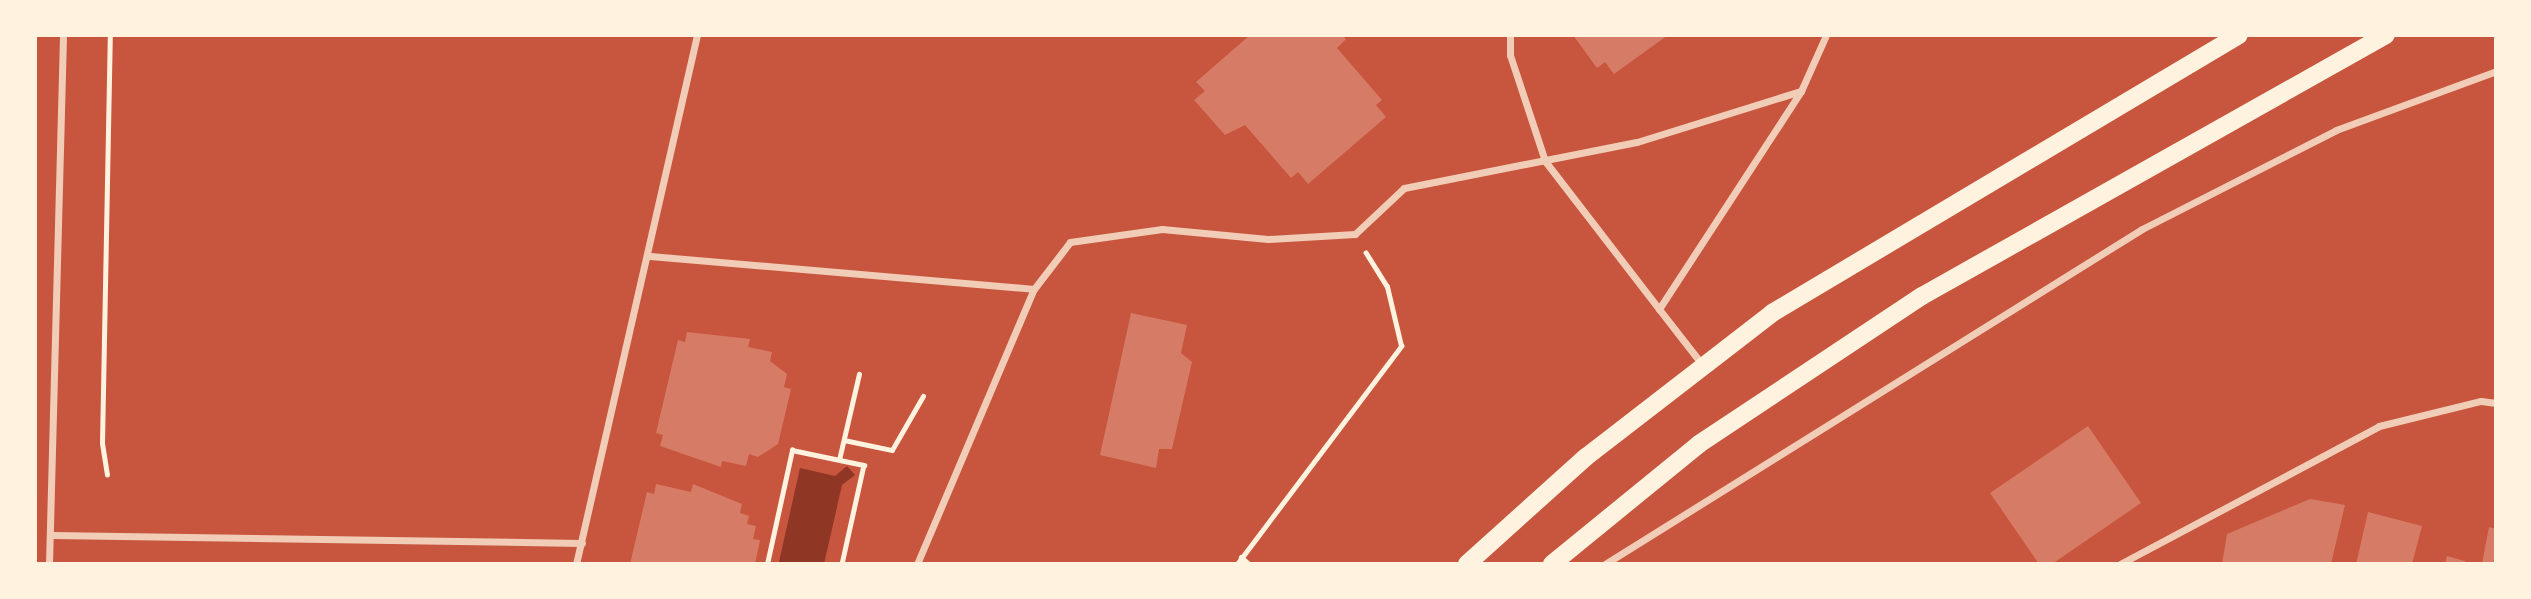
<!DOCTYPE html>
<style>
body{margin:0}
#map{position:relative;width:2531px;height:599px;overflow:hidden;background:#c8553d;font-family:Literata,serif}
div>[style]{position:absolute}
.water>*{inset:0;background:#8f3625}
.building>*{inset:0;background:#d67c66}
.path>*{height:4.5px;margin:-2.25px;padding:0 2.25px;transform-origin:2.25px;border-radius:2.25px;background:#fff3e0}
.minor>*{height:7px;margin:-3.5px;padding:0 3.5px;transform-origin:3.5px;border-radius:3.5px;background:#f1ccb7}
.primary>*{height:18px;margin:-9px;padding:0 9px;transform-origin:9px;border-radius:9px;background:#fff3e0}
span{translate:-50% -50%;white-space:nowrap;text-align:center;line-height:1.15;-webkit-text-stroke:6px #fff3e0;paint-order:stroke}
.frame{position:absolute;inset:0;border:37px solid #fff3e0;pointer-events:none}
</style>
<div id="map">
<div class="water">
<div style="clip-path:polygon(800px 468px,835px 476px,847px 466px,855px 475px,842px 485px,824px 564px,779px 562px)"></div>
</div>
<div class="building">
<div style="clip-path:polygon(1250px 35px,1342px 35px,1346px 39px,1337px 48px,1382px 100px,1376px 105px,1386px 117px,1308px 184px,1298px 172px,1291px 178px,1245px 125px,1225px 135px,1194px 100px,1205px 91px,1196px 82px)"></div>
<div style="clip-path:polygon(1573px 35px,1668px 35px,1614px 74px,1605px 62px,1597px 68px)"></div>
<div style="clip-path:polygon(1131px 313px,1187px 325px,1181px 353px,1192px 362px,1172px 449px,1159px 449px,1156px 468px,1100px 455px)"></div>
<div style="clip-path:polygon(687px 332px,750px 339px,748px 347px,772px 352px,770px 361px,787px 374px,784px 387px,791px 389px,778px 444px,758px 457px,749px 454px,746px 466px,722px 461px,721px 467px,660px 446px,663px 435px,656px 433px,678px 340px,685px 342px)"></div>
<div style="clip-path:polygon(2088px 426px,2141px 503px,2052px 564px,2039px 564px,1990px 493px)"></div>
<div style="clip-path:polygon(656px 484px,691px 492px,693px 484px,742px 504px,740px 513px,749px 516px,747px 524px,756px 526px,753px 539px,760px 540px,755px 564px,630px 564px,647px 492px,654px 494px)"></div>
<div style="clip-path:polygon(2310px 499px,2345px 505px,2331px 564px,2222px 564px,2227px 534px)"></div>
<div style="clip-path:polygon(2368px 512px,2422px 526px,2412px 564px,2356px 564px)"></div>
<div style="clip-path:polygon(2489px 527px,2496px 529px,2496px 564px,2482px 564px)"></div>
<div style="clip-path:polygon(2447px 556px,2465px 561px,2464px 564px,2445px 564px)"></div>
</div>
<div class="path">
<div style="left:844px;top:440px;width:49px;rotate:11.8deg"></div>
<div style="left:892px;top:450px;width:62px;rotate:-60.1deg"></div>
<div style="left:839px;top:460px;width:88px;rotate:-76.9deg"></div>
<div style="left:107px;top:475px;width:32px;rotate:-99deg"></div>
<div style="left:102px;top:443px;width:408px;rotate:-88.9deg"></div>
<div style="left:1241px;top:557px;width:11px;rotate:41deg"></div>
<div style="left:767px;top:564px;width:117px;rotate:-77.6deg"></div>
<div style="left:792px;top:450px;width:74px;rotate:11.8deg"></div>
<div style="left:864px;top:465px;width:101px;rotate:102.5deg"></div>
<div style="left:1237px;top:564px;width:273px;rotate:-53deg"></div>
<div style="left:1401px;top:346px;width:61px;rotate:-103.3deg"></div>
<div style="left:1387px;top:287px;width:40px;rotate:-122deg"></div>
</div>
<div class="minor">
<div style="left:1510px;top:35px;width:20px;rotate:90deg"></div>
<div style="left:1510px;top:55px;width:112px;rotate:71.7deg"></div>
<div style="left:1545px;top:161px;width:187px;rotate:52.4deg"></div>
<div style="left:650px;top:256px;width:385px;rotate:4.9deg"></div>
<div style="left:1701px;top:363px;width:68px;rotate:-127.9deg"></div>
<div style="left:1659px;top:309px;width:260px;rotate:-56.9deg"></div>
<div style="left:52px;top:535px;width:530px;rotate:0.86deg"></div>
<div style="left:49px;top:564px;width:529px;rotate:-88.48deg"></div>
<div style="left:576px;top:564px;width:543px;rotate:-77.12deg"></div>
<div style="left:917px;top:564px;width:299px;rotate:-67deg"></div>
<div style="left:1034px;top:289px;width:59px;rotate:-52.5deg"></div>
<div style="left:1070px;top:242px;width:93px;rotate:-8deg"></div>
<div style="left:1162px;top:229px;width:106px;rotate:5.4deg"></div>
<div style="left:1268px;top:239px;width:87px;rotate:-3.3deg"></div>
<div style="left:1355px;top:234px;width:67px;rotate:-43.2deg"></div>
<div style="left:1404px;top:188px;width:237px;rotate:-11.2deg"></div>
<div style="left:1637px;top:142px;width:172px;rotate:-17.3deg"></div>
<div style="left:1801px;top:91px;width:61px;rotate:-65.9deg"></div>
<div style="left:1605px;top:564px;width:633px;rotate:-31.96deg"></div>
<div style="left:2142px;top:229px;width:218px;rotate:-27deg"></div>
<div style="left:2336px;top:130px;width:171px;rotate:-20.2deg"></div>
<div style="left:2120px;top:564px;width:293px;rotate:-28deg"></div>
<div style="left:2379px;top:426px;width:105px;rotate:-13.8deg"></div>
<div style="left:2481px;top:401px;width:15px;rotate:8deg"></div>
</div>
<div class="primary">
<div style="left:1467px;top:564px;width:160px;rotate:-42deg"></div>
<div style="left:1586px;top:457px;width:235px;rotate:-37.7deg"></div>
<div style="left:1772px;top:313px;width:543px;rotate:-30.76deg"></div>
<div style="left:1552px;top:564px;width:190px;rotate:-39.2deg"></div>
<div style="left:1699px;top:444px;width:268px;rotate:-33.6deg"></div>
<div style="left:1922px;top:296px;width:532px;rotate:-29.36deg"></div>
</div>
<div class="frame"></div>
</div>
